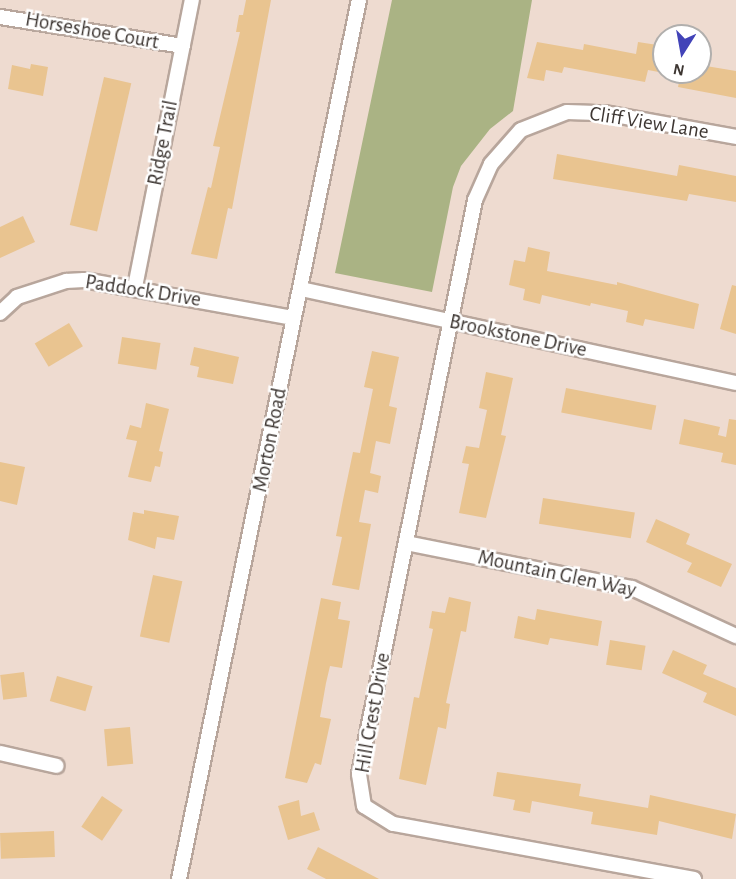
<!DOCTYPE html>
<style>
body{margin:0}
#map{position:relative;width:736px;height:879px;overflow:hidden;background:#eedbd0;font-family:"Alegreya Sans",sans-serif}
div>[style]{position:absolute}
.green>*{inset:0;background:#aab384}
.building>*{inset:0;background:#e9c490;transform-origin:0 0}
.roads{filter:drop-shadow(2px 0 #b8a69c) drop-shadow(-2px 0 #b8a69c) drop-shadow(0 2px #b8a69c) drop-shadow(0 -2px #b8a69c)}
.street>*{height:14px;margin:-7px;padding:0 7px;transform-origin:7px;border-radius:7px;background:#fff}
span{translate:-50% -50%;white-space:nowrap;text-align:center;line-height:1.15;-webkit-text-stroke:5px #fff;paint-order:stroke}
.street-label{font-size:21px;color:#3d3632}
.north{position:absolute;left:652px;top:24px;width:60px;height:60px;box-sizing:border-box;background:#fff;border:2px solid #b1afad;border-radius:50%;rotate:191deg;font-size:16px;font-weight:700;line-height:24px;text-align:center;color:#3d3632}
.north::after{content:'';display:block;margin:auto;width:21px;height:27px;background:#4243b8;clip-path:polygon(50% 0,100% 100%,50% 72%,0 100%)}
</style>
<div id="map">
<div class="green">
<div style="clip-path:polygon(392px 0,532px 0,513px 111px,490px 129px,461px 166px,453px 187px,432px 292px,335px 273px)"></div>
</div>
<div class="building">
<div style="clip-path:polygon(246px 0,271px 0,232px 209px,228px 208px,217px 259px,191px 254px,208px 187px,211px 188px,220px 147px,213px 146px,240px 32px,236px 32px,239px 15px,243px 15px)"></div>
<div style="clip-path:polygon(537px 42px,583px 50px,584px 44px,636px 54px,638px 42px,664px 46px,664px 73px,648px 70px,645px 82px,564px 67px,562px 73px,546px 70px,544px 81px,527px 78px)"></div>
<div style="clip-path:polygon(31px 64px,48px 67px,43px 96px,8px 89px,12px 65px,30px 69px)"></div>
<div style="clip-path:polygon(700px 65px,736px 71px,736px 98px,678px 87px,681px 72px,700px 72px)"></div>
<div style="left:104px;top:77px;width:28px;height:152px;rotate:13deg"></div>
<div style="clip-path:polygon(557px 154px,677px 176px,679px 165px,736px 176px,736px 202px,689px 194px,687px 201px,553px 179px)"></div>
<div style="clip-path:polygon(23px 216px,35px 242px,0 258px,0 227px)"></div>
<div style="clip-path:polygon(528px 247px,550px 252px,547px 271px,617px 285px,617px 282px,699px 304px,694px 329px,645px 319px,643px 326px,626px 322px,628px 311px,591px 303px,590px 306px,542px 295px,540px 304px,523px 300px,525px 289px,509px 285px,514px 260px,525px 262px)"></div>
<div style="clip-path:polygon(732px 285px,736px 286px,736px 334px,720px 329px)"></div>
<div style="left:69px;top:323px;width:27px;height:40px;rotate:59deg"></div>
<div style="left:122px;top:337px;width:39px;height:27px;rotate:9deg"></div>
<div style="clip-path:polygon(194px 347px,239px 357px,233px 384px,197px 377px,199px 367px,190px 365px)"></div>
<div style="clip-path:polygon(372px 351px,399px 357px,389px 406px,397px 408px,390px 444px,376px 441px,370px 473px,381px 476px,378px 493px,365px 490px,359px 522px,371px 524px,359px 590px,332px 585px,342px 537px,336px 536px,343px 500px,353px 452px,360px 453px,373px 389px,364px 387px)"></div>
<div style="clip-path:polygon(486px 372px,513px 378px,501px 435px,506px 436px,486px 518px,459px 513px,469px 464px,462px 463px,466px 446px,479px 448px,487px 410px,479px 408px)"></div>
<div style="left:566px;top:388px;width:92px;height:25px;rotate:11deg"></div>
<div style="clip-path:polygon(146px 403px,169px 409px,159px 451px,163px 452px,160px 467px,155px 466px,151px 482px,128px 477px,137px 441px,126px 439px,130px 425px,141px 428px)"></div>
<div style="clip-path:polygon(684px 419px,720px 427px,718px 435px,726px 437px,729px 419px,736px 420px,736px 465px,721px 462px,723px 453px,679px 444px)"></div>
<div style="clip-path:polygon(0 462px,25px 467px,17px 505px,0 501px)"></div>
<div style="left:543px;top:498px;width:93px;height:26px;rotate:9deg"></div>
<div style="clip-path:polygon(144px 510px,179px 516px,174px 540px,157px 537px,155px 549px,128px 540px,133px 512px,144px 514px)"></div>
<div style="clip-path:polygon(656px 519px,690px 534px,686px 544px,732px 564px,721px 587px,687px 572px,692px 563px,646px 542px)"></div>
<div style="left:153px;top:575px;width:30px;height:63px;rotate:12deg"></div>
<div style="clip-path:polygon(449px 597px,471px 602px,466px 632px,461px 631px,446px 703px,450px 704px,446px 729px,438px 727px,426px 785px,399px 779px,414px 697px,419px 698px,433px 629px,429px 628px,432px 611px,445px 613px)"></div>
<div style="clip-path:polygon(321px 598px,341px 602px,338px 619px,350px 621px,342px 668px,330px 666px,326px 683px,320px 717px,331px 719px,321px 765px,315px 763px,307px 783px,285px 778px)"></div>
<div style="clip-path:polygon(537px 609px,602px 621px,598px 646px,550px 638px,548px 645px,514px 638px,518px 616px,535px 620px)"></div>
<div style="left:610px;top:640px;width:36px;height:25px;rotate:9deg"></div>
<div style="clip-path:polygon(673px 650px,707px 665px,703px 674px,736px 688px,736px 716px,703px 702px,707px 693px,662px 673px)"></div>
<div style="left:24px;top:672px;width:25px;height:24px;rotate:83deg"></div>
<div style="left:57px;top:676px;width:37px;height:26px;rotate:16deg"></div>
<div style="left:130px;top:727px;width:37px;height:26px;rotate:85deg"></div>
<div style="clip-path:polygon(497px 772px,581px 784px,579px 796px,648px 808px,650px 795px,736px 814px,732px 839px,659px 821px,657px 835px,591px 824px,593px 812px,532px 801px,530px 813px,513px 810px,515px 800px,493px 796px)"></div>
<div style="left:102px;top:796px;width:25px;height:37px;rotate:34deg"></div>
<div style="clip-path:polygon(299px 800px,301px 816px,314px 812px,320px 830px,288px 840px,278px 806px)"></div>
<div style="left:54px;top:831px;width:26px;height:54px;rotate:88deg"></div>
<div style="clip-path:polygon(318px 847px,379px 879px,326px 879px,307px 869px)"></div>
</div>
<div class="roads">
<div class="street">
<div style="left:0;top:17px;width:185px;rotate:9deg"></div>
<div style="left:135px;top:287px;width:293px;rotate:-78.8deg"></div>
<div style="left:301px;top:289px;width:445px;rotate:12.2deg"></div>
<div style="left:0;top:313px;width:23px;rotate:-43deg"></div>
<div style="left:17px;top:297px;width:52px;rotate:-18.1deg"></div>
<div style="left:66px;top:281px;width:18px;rotate:-3deg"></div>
<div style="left:84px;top:280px;width:213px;rotate:10.3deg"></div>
<div style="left:406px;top:543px;width:230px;rotate:11.3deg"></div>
<div style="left:632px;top:588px;width:115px;rotate:24.8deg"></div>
<div style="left:0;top:753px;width:58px;rotate:12.8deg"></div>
<div style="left:179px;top:879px;width:897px;rotate:-78.43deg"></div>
<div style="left:694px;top:879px;width:306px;rotate:-169.6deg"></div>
<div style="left:393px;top:824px;width:34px;rotate:-148deg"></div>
<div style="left:364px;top:806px;width:32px;rotate:-99deg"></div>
<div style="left:359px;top:774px;width:586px;rotate:-78.57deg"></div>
<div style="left:475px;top:200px;width:39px;rotate:-66deg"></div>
<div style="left:491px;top:164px;width:45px;rotate:-48.6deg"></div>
<div style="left:521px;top:130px;width:49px;rotate:-21.4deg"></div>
<div style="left:567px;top:112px;width:37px;rotate:2deg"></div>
<div style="left:604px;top:113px;width:134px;rotate:10.3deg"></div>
</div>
</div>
<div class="street-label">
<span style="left:92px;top:31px;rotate:10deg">Horseshoe Court</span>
<span style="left:649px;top:123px;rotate:9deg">Cliff View Lane</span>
<span style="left:163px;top:143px;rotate:-79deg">Ridge Trail</span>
<span style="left:143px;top:291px;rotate:9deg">Paddock Drive</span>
<span style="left:518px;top:336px;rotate:12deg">Brookstone Drive</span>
<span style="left:270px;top:440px;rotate:-79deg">Morton Road</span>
<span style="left:557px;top:574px;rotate:12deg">Mountain Glen Way</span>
<span style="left:373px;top:713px;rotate:-80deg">Hill Crest Drive</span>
</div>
<div class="north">N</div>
</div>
